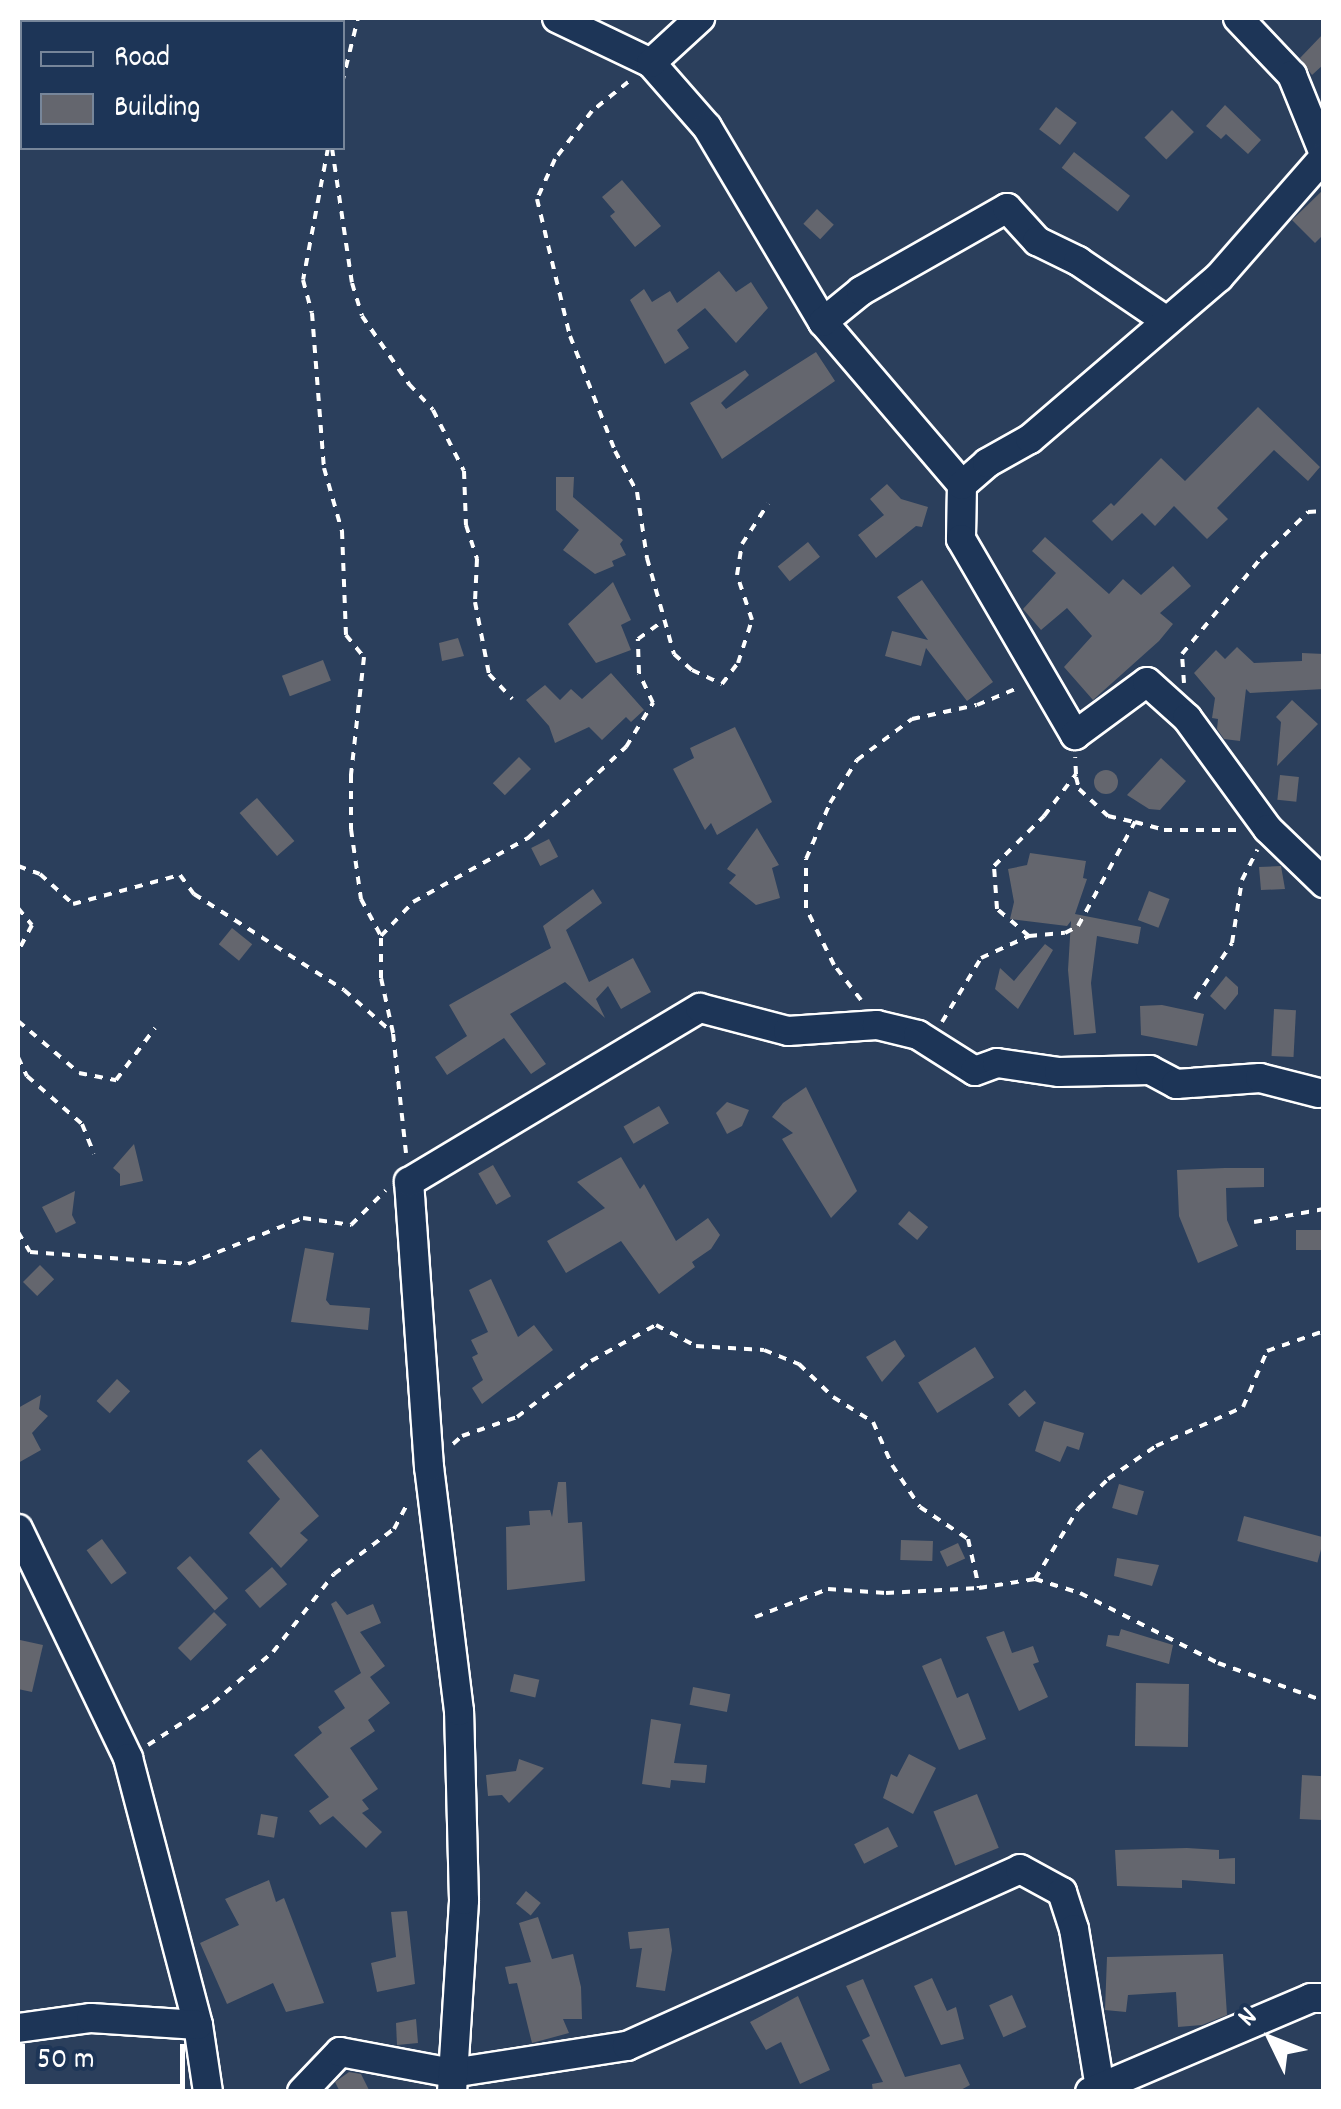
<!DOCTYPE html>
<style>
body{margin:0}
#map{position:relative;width:1341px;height:2109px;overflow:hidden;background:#2b3f5c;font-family:Dekko,sans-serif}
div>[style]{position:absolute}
.building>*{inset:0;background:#64666e;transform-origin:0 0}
.round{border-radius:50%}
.path>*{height:4px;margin-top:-2px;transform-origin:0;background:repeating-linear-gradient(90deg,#fff 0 8px,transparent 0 16px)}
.roads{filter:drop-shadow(2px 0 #fff) drop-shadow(-2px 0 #fff) drop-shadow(0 2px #fff) drop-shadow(0 -2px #fff)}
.minor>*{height:28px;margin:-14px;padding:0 14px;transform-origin:14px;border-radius:14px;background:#1d3557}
span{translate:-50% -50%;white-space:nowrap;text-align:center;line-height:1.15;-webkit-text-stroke:10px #1d3557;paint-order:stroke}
.frame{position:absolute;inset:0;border:20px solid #fff;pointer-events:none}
.legend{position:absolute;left:20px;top:20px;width:325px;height:130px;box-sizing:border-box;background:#1d3557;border:2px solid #77869a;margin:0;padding:12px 18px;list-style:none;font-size:30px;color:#fff}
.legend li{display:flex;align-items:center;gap:20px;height:50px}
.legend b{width:50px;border:2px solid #77869a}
.north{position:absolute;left:1221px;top:1989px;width:100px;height:100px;-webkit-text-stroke:8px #1d3557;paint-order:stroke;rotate:313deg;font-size:28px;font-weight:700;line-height:40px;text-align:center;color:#fff}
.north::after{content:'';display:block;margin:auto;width:35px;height:45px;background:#fff;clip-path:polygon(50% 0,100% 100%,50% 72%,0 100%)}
.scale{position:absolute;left:20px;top:2044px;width:165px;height:45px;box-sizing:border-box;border:5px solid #fff;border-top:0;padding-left:12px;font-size:30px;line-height:35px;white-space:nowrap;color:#fff;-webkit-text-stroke:8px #1d3557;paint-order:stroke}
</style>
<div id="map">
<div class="building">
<div style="clip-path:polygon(1324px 33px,1324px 64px,1312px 75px,1300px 58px)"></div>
<div style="clip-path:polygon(1225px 105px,1261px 140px,1248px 154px,1226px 134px,1221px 139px,1206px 126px)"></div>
<div style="left:1056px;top:107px;width:26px;height:28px;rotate:37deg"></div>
<div style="left:1172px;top:110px;width:31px;height:39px;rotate:45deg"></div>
<div style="left:1074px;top:152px;width:71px;height:20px;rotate:38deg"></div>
<div style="clip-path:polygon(622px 180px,661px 226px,635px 247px,610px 216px,615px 212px,602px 197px)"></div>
<div style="clip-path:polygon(1324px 189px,1324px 234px,1315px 243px,1292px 220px)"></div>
<div style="left:817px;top:209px;width:23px;height:20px;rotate:43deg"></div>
<div style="clip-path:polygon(719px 271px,736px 292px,751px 282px,768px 308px,736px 343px,705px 308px,677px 330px,689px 348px,665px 364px,630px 300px,644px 289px,652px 302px,670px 291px,677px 303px)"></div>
<div style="clip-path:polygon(816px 352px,835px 381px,722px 459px,690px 403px,745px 370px,749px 375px,721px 403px,726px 409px)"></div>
<div style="clip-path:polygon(1258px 407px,1320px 467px,1308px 481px,1274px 450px,1217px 508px,1228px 519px,1207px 539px,1174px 506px,1155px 526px,1142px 513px,1112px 541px,1092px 521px,1111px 503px,1114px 506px,1161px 458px,1185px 481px)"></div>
<div style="clip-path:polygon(556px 477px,574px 477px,573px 497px,623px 540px,620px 544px,626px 555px,612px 561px,614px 566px,595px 574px,563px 550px,579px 530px,556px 510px)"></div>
<div style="clip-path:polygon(887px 484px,901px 499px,928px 507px,922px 527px,916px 526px,876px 558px,858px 535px,884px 515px,870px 499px)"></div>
<div style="clip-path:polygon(1045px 537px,1109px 594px,1123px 579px,1141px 595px,1173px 566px,1191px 586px,1160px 613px,1173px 624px,1159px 641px,1093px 700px,1064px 667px,1092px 636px,1067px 608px,1041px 630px,1023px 609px,1056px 573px,1032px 551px)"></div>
<div style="left:808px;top:542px;width:19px;height:39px;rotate:51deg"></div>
<div style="clip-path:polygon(922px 580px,993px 682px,967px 701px,926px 648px,921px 666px,885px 656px,892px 631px,928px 640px,897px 597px)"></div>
<div style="clip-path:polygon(613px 582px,631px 620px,621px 625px,631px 650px,596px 663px,568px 624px)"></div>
<div style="clip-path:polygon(458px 638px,464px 656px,442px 661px,439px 643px)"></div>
<div style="clip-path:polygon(1237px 647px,1254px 663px,1302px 661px,1302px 653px,1324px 654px,1324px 689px,1250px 693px,1246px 689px,1240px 741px,1224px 739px,1217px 729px,1218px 719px,1212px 718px,1215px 698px,1194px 673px,1216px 650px,1225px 659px)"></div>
<div style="left:323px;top:660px;width:22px;height:44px;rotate:69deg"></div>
<div style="clip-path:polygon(611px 673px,644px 710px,631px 722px,626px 717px,602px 740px,589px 727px,555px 743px,549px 726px,526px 700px,545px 685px,560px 700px,571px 689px,582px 699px)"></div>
<div style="clip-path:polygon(1292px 700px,1318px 724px,1277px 766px,1281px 722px,1276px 717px)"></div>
<div style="clip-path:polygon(735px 727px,772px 802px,717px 835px,711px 823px,705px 830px,673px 769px,694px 758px,690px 748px)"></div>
<div style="left:519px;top:757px;width:17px;height:37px;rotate:45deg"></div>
<div style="clip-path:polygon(1161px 758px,1186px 781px,1160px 810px,1149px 809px,1127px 795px)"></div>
<div class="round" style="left:1094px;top:770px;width:24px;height:24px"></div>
<div style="left:1280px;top:775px;width:19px;height:25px;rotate:6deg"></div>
<div style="left:257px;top:798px;width:57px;height:23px;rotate:49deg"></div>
<div style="clip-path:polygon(757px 828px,779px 865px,772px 868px,780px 898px,756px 905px,729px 883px,736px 875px,727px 869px)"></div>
<div style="left:549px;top:839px;width:20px;height:20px;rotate:63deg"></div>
<div style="clip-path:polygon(1030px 853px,1086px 861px,1083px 878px,1087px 879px,1075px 914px,1141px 927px,1138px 944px,1097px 936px,1091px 983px,1096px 1033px,1074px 1035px,1068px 970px,1071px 921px,1067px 926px,1010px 919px,1014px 902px,1008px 869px,1027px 865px)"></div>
<div style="clip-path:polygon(1281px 866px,1285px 889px,1261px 890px,1259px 867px)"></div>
<div style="clip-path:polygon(593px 889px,602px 903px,566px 930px,589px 982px,633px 958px,651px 992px,621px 1009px,608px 986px,596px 999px,605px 1018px,565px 982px,510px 1014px,546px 1064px,531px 1074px,504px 1038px,447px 1075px,435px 1057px,467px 1036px,449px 1005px,551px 948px,543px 926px)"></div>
<div style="left:1149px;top:891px;width:22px;height:31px;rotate:21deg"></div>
<div style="left:232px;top:928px;width:26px;height:21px;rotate:39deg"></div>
<div style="clip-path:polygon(1045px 944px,1053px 950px,1018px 1009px,995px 989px,1000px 968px,1014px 981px)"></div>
<div style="clip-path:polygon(1226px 976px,1238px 987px,1238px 994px,1225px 1010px,1210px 996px)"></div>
<div style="clip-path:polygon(1162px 1005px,1204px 1014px,1197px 1046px,1141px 1035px,1140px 1006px)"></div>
<div style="left:1274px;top:1009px;width:22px;height:47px;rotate:3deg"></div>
<div style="clip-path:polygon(806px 1087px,857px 1191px,831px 1218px,782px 1139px,793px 1133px,772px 1117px,783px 1103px)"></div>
<div style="clip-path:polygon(727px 1102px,749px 1110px,742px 1126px,727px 1134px,716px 1113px)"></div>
<div style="left:659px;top:1106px;width:20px;height:41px;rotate:60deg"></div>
<div style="clip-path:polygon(134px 1144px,143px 1181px,120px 1186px,120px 1174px,113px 1168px)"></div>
<div style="clip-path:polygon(621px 1157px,640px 1189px,644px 1184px,676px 1241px,708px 1218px,720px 1235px,711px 1249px,692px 1262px,695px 1267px,659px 1294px,621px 1241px,566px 1273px,547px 1241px,605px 1208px,577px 1182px)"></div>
<div style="left:493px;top:1165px;width:36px;height:17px;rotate:60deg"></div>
<div style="clip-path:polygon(1225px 1168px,1264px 1168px,1264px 1187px,1226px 1188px,1227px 1220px,1238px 1246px,1198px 1263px,1179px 1216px,1177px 1170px)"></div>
<div style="clip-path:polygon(75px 1191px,72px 1215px,76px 1223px,56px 1233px,42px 1207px)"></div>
<div style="left:909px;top:1211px;width:25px;height:17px;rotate:40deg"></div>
<div style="left:1324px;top:1230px;width:20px;height:28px;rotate:90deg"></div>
<div style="clip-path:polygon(305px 1248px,334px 1253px,326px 1300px,330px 1305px,370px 1308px,368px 1330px,291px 1322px)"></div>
<div style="left:40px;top:1265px;width:20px;height:24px;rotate:45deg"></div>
<div style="clip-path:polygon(491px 1279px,518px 1337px,534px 1325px,553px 1350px,482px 1404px,472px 1388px,483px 1380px,472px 1357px,478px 1354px,471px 1340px,488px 1332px,469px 1290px)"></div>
<div style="clip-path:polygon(895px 1340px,905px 1356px,882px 1382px,866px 1357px)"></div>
<div style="left:975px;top:1347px;width:36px;height:67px;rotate:58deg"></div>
<div style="left:117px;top:1379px;width:18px;height:30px;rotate:43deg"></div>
<div style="left:1025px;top:1390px;width:17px;height:22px;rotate:50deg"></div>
<div style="clip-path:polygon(41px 1395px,39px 1409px,48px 1416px,32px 1433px,41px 1450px,18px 1463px,18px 1408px)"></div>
<div style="clip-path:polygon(1044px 1421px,1084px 1433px,1079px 1450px,1067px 1446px,1060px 1462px,1035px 1451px)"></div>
<div style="clip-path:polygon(261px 1449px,319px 1516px,300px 1533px,308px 1540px,281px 1568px,249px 1533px,280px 1499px,247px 1461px)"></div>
<div style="clip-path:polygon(558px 1482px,566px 1482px,568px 1523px,582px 1522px,585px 1581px,507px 1590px,506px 1527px,530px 1525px,529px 1511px,550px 1510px,552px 1517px)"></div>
<div style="left:1119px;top:1484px;width:26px;height:25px;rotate:16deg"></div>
<div style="left:1244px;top:1516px;width:83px;height:26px;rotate:15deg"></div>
<div style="left:102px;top:1539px;width:42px;height:19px;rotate:54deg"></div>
<div style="left:901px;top:1540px;width:32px;height:20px;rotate:2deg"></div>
<div style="left:958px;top:1543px;width:17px;height:20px;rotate:65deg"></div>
<div style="left:190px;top:1556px;width:57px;height:18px;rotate:48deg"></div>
<div style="clip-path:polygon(1117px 1558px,1159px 1565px,1152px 1586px,1114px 1576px)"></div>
<div style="left:272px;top:1567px;width:23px;height:36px;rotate:49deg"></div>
<div style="clip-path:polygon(336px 1601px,347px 1615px,373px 1604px,381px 1623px,360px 1632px,385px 1666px,370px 1677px,390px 1703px,368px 1720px,375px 1731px,350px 1748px,378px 1789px,362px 1800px,369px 1809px,362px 1813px,382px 1832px,366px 1848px,333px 1816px,320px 1825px,309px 1811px,329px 1797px,294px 1755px,322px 1733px,318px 1727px,345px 1708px,334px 1691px,361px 1673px,331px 1604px)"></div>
<div style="left:214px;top:1612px;width:18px;height:51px;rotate:45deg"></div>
<div style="clip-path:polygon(1121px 1629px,1173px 1645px,1169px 1664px,1106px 1646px,1108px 1635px,1119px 1636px)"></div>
<div style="clip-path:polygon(1004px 1631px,1012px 1653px,1033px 1646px,1039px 1662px,1033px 1664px,1048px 1697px,1019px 1711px,986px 1637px)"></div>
<div style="clip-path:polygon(20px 1640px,43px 1645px,32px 1692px,18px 1689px)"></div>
<div style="clip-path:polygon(941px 1658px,957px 1698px,968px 1693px,986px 1739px,959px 1750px,922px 1666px)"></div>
<div style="left:514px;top:1674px;width:26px;height:18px;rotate:13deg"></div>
<div style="left:1136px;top:1683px;width:53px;height:63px;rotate:1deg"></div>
<div style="left:693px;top:1687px;width:38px;height:18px;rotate:11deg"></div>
<div style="clip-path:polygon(651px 1719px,681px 1724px,674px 1763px,707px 1765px,705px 1783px,671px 1780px,670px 1788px,642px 1784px)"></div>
<div style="clip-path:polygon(909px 1754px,936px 1768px,913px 1814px,883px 1798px,891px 1774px,897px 1777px)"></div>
<div style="clip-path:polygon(519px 1759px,544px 1768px,509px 1803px,502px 1795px,488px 1796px,486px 1775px,516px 1771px)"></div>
<div style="left:1302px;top:1775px;width:22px;height:44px;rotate:3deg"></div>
<div style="left:977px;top:1794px;width:58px;height:47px;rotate:68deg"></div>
<div style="left:261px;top:1814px;width:17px;height:21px;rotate:10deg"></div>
<div style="left:888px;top:1827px;width:22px;height:38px;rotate:63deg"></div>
<div style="clip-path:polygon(1187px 1848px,1219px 1850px,1219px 1859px,1235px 1858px,1235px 1884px,1182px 1880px,1182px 1888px,1117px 1886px,1115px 1850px)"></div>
<div style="clip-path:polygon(269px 1880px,276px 1902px,284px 1898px,324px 2003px,286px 2012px,273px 1983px,227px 2004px,200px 1943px,239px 1925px,225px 1899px)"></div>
<div style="left:526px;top:1891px;width:19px;height:16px;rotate:39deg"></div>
<div style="clip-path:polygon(407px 1911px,415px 1984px,377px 1992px,371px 1963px,396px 1957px,391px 1912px)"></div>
<div style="clip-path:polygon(538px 1917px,552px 1959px,573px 1954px,581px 1987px,582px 2019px,563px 2019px,569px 2033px,532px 2043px,517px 1983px,509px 1984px,505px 1967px,531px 1962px,519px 1923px)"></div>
<div style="clip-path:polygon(669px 1928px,672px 1950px,665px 1991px,636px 1987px,642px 1948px,630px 1949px,628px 1932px)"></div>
<div style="clip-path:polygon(1223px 1954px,1227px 2015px,1202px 2025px,1178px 2027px,1176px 1992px,1128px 1995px,1126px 2012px,1105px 2010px,1107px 1957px)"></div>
<div style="clip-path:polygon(932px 1978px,947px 2011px,956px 2007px,964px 2039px,941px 2045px,914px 1986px)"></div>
<div style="clip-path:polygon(863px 1979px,905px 2077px,960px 2064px,970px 2085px,957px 2092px,873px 2092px,872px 2084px,883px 2082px,862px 2040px,870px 2036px,846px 1986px)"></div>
<div style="left:1012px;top:1995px;width:35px;height:25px;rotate:66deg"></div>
<div style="clip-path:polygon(798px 1996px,830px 2070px,800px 2084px,781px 2042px,766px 2050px,750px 2022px)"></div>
<div style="clip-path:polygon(416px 2019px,418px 2043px,397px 2045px,396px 2023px)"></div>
<div style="clip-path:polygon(349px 2072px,361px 2074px,370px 2092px,340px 2092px,335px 2082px)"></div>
</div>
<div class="path">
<div style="left:628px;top:82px;width:46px;rotate:141.1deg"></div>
<div style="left:592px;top:111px;width:61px;rotate:127.6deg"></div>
<div style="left:555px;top:159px;width:44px;rotate:114.2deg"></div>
<div style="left:537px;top:199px;width:141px;rotate:76.5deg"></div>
<div style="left:570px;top:336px;width:123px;rotate:68.6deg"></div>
<div style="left:615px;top:451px;width:47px;rotate:61.8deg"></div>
<div style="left:637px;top:492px;width:67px;rotate:81.4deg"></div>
<div style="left:647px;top:558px;width:100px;rotate:74.3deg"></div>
<div style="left:674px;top:654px;width:24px;rotate:42deg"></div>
<div style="left:692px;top:670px;width:33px;rotate:25deg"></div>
<div style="left:722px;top:684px;width:26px;rotate:-53deg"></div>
<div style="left:738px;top:663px;width:45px;rotate:-72deg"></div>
<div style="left:752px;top:620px;width:47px;rotate:-108.4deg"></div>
<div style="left:737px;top:575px;width:31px;rotate:-81deg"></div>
<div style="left:742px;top:544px;width:48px;rotate:-57deg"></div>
<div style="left:342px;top:83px;width:67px;rotate:-76.2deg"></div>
<div style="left:328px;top:148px;width:134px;rotate:100.7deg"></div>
<div style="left:303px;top:280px;width:34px;rotate:75deg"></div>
<div style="left:312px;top:313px;width:155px;rotate:85.6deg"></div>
<div style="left:324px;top:468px;width:66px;rotate:74.1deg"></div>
<div style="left:342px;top:531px;width:104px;rotate:87.8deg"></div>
<div style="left:346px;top:635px;width:28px;rotate:51deg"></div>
<div style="left:364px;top:657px;width:119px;rotate:96.3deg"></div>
<div style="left:351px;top:775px;width:54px;rotate:90deg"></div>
<div style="left:351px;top:829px;width:71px;rotate:81.9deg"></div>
<div style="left:361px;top:899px;width:42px;rotate:61.6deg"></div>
<div style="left:332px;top:148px;width:136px;rotate:81.6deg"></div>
<div style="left:352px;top:283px;width:34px;rotate:73deg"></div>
<div style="left:362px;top:316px;width:83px;rotate:55.3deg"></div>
<div style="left:409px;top:384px;width:35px;rotate:47deg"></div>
<div style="left:433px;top:410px;width:68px;rotate:63.1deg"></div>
<div style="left:464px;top:471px;width:54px;rotate:87.9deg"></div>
<div style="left:466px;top:525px;width:36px;rotate:72deg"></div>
<div style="left:477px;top:559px;width:43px;rotate:92.7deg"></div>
<div style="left:475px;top:602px;width:73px;rotate:79deg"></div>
<div style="left:489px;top:674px;width:34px;rotate:47deg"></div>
<div style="left:1184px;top:683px;width:29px;rotate:-94deg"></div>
<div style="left:1182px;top:654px;width:124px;rotate:-50.5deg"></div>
<div style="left:1261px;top:558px;width:66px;rotate:-44.4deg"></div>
<div style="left:1308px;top:512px;width:16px;rotate:-4deg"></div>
<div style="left:1076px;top:777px;width:12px;rotate:76deg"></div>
<div style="left:1079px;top:789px;width:40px;rotate:43deg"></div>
<div style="left:1108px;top:816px;width:28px;rotate:13deg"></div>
<div style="left:18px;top:866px;width:23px;rotate:20deg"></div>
<div style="left:40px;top:874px;width:45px;rotate:42.3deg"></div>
<div style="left:73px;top:904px;width:111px;rotate:-15.2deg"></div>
<div style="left:180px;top:875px;width:24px;rotate:54deg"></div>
<div style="left:194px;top:894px;width:178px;rotate:32.6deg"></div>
<div style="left:344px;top:990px;width:65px;rotate:41.3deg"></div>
<div style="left:18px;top:908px;width:22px;rotate:51deg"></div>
<div style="left:32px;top:925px;width:30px;rotate:118deg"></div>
<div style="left:1029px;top:936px;width:42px;rotate:-139.8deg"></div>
<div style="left:997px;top:909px;width:43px;rotate:-94deg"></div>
<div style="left:994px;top:866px;width:71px;rotate:-45deg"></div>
<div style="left:1044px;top:816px;width:53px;rotate:-52.7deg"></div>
<div style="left:1076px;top:774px;width:17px;rotate:-93deg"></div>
<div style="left:1195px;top:999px;width:67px;rotate:-56.5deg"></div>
<div style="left:1232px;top:943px;width:64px;rotate:-81deg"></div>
<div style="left:1242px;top:880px;width:34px;rotate:-63deg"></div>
<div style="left:861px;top:1000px;width:44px;rotate:-127.6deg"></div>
<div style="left:834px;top:965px;width:64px;rotate:-116.2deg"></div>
<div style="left:806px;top:908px;width:49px;rotate:-90deg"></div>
<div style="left:806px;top:859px;width:61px;rotate:-66.8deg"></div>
<div style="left:830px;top:803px;width:51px;rotate:-57.9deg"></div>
<div style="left:857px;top:760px;width:69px;rotate:-36.7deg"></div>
<div style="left:912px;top:719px;width:66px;rotate:-12.2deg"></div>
<div style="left:977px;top:705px;width:47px;rotate:-22.7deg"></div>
<div style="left:18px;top:1021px;width:80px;rotate:40.4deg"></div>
<div style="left:79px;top:1073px;width:38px;rotate:11deg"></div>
<div style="left:116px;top:1080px;width:65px;rotate:-53.1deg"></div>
<div style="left:942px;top:1022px;width:75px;rotate:-58.6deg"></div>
<div style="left:981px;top:958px;width:53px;rotate:-24.6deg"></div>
<div style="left:1029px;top:936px;width:36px;rotate:-5deg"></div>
<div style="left:1065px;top:933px;width:15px;rotate:-28deg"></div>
<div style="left:1078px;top:926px;width:119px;rotate:-61.3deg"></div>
<div style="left:1135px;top:822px;width:30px;rotate:15deg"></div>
<div style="left:1164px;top:830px;width:72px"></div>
<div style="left:18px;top:1057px;width:21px;rotate:65deg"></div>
<div style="left:27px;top:1076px;width:73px;rotate:41.1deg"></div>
<div style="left:82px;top:1124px;width:32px;rotate:68deg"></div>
<div style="left:406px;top:1153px;width:121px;rotate:-96.2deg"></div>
<div style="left:393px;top:1033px;width:56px;rotate:-102.3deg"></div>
<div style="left:381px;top:978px;width:42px;rotate:-90deg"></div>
<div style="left:381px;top:936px;width:47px;rotate:-46.7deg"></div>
<div style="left:413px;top:902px;width:132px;rotate:-29.1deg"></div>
<div style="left:528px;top:838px;width:134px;rotate:-42.9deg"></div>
<div style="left:626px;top:747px;width:52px;rotate:-58.5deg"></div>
<div style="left:653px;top:703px;width:33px;rotate:-115deg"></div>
<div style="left:639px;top:673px;width:34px;rotate:-92deg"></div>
<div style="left:638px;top:639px;width:31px;rotate:-36deg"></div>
<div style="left:1254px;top:1222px;width:71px;rotate:-10.5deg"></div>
<div style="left:18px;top:1232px;width:23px;rotate:59deg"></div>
<div style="left:30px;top:1252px;width:158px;rotate:4.3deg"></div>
<div style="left:188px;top:1264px;width:124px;rotate:-21.8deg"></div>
<div style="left:303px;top:1218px;width:49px;rotate:8.3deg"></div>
<div style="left:351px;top:1225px;width:49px;rotate:-45deg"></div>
<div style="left:453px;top:1444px;width:12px;rotate:-42deg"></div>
<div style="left:462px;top:1436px;width:58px;rotate:-19.1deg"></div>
<div style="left:517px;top:1417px;width:93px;rotate:-37.1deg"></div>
<div style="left:591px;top:1361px;width:74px;rotate:-29deg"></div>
<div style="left:656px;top:1325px;width:45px;rotate:27.7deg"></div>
<div style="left:696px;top:1346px;width:68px;rotate:3.4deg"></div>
<div style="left:764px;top:1350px;width:38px;rotate:22deg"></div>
<div style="left:799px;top:1364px;width:47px;rotate:44.1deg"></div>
<div style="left:833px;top:1397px;width:47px;rotate:32deg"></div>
<div style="left:873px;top:1422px;width:47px;rotate:66.2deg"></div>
<div style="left:892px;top:1465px;width:50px;rotate:56.3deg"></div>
<div style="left:920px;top:1507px;width:58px;rotate:33.7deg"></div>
<div style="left:968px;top:1539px;width:50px;rotate:77.3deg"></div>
<div style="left:979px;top:1588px;width:57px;rotate:-9.1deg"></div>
<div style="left:1035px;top:1579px;width:47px;rotate:17.3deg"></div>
<div style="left:1080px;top:1593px;width:155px;rotate:26.9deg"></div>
<div style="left:1218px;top:1663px;width:113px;rotate:19.7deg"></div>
<div style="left:1035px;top:1579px;width:82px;rotate:-58.4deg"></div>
<div style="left:1078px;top:1509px;width:42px;rotate:-45deg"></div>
<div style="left:1108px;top:1479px;width:58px;rotate:-34.5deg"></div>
<div style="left:1156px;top:1446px;width:95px;rotate:-24.1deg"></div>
<div style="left:1243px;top:1407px;width:61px;rotate:-66.8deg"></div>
<div style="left:1267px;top:1351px;width:60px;rotate:-19.3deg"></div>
<div style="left:755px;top:1617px;width:78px;rotate:-21deg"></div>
<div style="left:828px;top:1589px;width:58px;rotate:3.9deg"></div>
<div style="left:886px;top:1593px;width:93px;rotate:-3.1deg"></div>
<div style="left:148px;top:1745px;width:77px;rotate:-32.9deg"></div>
<div style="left:213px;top:1703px;width:79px;rotate:-40.4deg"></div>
<div style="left:273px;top:1652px;width:99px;rotate:-52deg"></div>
<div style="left:334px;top:1574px;width:75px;rotate:-36.9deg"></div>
<div style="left:394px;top:1529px;width:30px;rotate:-62deg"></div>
</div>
<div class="roads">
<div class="minor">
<div style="left:557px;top:18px;width:104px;rotate:25.6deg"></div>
<div style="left:651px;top:63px;width:85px;rotate:48.8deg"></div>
<div style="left:707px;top:127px;width:227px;rotate:59.3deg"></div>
<div style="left:823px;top:322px;width:214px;rotate:49.5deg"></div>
<div style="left:962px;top:485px;width:54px;rotate:91.1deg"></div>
<div style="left:961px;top:539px;width:227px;rotate:59.8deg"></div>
<div style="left:1075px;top:735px;width:89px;rotate:-36.4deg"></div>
<div style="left:1147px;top:682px;width:54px;rotate:42deg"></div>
<div style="left:1187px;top:718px;width:137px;rotate:53.9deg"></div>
<div style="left:1268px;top:829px;width:78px;rotate:44deg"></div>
<div style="left:1238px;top:18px;width:79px;rotate:46.5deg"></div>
<div style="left:1292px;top:75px;width:85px;rotate:67.9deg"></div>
<div style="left:651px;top:63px;width:67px;rotate:-42.6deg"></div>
<div style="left:823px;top:322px;width:49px;rotate:-39.2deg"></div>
<div style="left:861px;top:291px;width:168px;rotate:-29.6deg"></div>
<div style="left:1007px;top:208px;width:45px;rotate:47.7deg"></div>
<div style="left:1037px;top:241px;width:46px;rotate:26deg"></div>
<div style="left:1078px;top:261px;width:105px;rotate:34.1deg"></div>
<div style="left:962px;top:485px;width:33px;rotate:-41deg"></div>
<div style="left:987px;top:463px;width:49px;rotate:-29.2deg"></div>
<div style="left:1030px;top:439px;width:249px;rotate:-40.6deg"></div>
<div style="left:1219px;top:277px;width:159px;rotate:-48.8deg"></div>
<div style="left:18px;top:1529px;width:254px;rotate:64.3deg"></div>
<div style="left:128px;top:1758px;width:276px;rotate:75.3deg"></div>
<div style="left:198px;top:2025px;width:68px;rotate:81.5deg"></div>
<div style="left:18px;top:2028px;width:74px;rotate:-7.8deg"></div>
<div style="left:91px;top:2018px;width:107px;rotate:3.7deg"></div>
<div style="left:302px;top:2092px;width:55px;rotate:-46.5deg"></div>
<div style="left:340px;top:2052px;width:114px;rotate:10.6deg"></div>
<div style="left:452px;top:2073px;width:177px;rotate:-8.8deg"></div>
<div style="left:627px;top:2046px;width:431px;rotate:-24.2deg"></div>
<div style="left:1020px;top:1869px;width:48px;rotate:28.7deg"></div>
<div style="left:1062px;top:1892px;width:39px;rotate:72deg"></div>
<div style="left:1074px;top:1929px;width:160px;rotate:80.7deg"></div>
<div style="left:452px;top:2092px;width:192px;rotate:-86.4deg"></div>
<div style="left:464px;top:1900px;width:189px;rotate:-91.5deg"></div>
<div style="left:459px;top:1711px;width:246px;rotate:-97deg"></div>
<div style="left:429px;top:1467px;width:286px;rotate:-94deg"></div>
<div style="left:409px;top:1182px;width:339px;rotate:-30.9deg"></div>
<div style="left:700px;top:1008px;width:91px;rotate:14.6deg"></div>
<div style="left:788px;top:1031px;width:89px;rotate:-3.9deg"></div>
<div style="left:877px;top:1025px;width:42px;rotate:13.7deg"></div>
<div style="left:918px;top:1035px;width:67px;rotate:32.3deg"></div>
<div style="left:975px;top:1071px;width:23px;rotate:-20deg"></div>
<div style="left:997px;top:1063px;width:63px;rotate:8.3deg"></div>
<div style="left:1059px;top:1072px;width:91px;rotate:-1.3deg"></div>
<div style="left:1150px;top:1070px;width:30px;rotate:28deg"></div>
<div style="left:1176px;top:1084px;width:84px;rotate:-4.1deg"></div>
<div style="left:1260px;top:1078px;width:61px;rotate:14.3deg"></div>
<div style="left:1090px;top:2092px;width:240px;rotate:-23deg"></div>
<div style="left:1311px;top:1998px;width:13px"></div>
</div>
</div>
<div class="frame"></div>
<ul class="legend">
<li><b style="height:12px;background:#1d3557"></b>Road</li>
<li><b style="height:28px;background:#64666e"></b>Building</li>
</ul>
<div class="north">N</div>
<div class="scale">50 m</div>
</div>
